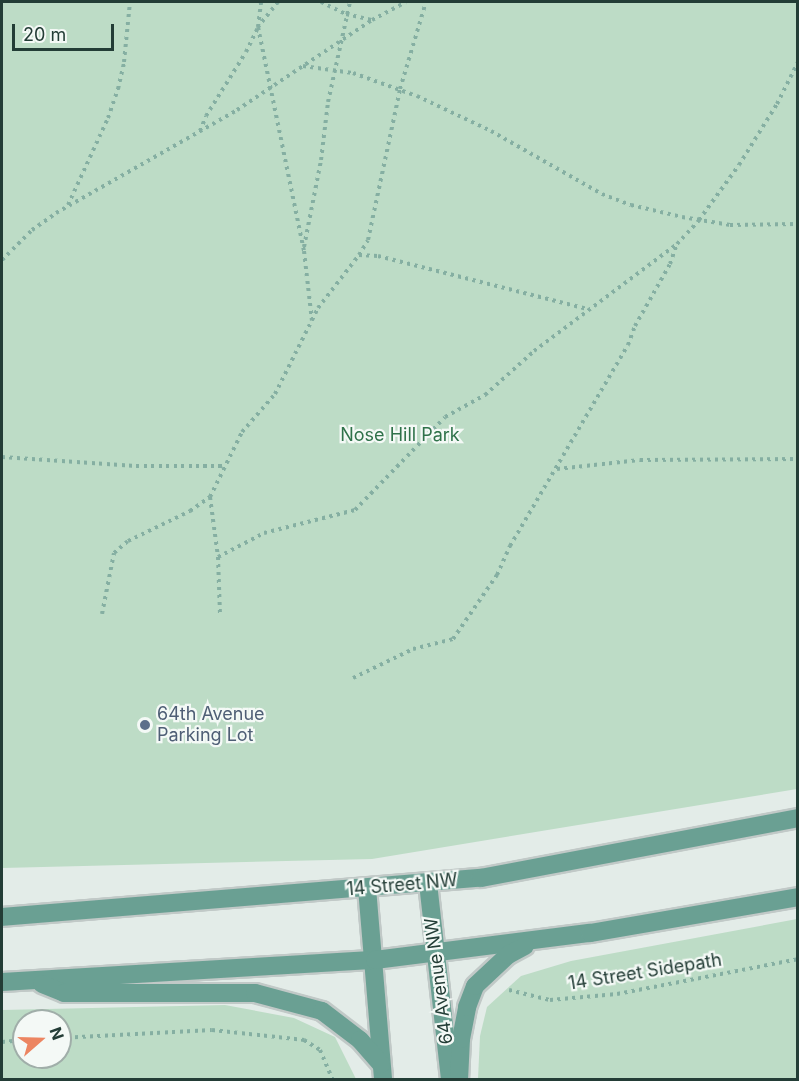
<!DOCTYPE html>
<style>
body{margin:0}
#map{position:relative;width:799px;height:1081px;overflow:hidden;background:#e3ece8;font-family:Inter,sans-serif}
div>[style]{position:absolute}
.green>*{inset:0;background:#bddcc6}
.path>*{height:4px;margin-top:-2px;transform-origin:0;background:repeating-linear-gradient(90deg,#85afa2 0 3px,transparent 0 7.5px)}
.roads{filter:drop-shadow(2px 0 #c1c9c7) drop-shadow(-2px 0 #c1c9c7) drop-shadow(0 2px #c1c9c7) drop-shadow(0 -2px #c1c9c7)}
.major>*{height:18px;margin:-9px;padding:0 9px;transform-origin:9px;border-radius:9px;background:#6aa093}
.dots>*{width:16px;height:16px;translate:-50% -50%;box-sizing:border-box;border:3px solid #f4f9f6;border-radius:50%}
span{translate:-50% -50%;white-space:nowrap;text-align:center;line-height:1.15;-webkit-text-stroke:4.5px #f4f9f6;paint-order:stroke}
.park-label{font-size:18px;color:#2f724a}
.service-label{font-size:18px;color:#4e5e75}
.left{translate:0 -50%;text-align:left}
.street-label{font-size:18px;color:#233d36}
.frame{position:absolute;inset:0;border:3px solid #233d36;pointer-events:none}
.north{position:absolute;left:12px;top:1009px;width:60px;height:60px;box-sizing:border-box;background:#f4f9f6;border:2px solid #a0aea9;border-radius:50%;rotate:70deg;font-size:16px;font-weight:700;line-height:24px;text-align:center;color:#233d36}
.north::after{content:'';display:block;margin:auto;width:21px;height:27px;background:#ec8561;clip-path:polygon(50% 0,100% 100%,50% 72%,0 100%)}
.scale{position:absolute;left:12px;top:24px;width:102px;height:27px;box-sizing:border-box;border:3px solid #233d36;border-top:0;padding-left:8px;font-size:18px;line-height:21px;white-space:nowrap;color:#233d36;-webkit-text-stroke:4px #f4f9f6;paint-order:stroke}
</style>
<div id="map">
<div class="green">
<div style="clip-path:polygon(2px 2px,797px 2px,797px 789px,372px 859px,2px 868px)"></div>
<div style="clip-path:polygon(797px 919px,797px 1079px,478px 1079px,480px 1036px,487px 1007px,521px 976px,571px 961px)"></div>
<div style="clip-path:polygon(evenodd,225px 1005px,294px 1018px,335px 1037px,356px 1079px,2px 1079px,2px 1010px,225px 1005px,24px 1021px,60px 1021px,60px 1057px,24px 1057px,24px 1021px)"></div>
</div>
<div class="path">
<div style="left:278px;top:2px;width:32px;rotate:129deg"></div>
<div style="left:258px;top:27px;width:229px;rotate:78.4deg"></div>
<div style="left:304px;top:251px;width:70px;rotate:83.5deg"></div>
<div style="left:321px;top:2px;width:28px;rotate:26deg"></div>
<div style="left:346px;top:14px;width:26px;rotate:13deg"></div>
<div style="left:303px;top:66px;width:50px;rotate:8deg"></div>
<div style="left:353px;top:73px;width:68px;rotate:19.8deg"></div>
<div style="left:417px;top:96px;width:82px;rotate:25.3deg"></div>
<div style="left:491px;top:131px;width:128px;rotate:29.6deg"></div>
<div style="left:602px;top:194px;width:31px;rotate:21deg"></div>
<div style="left:631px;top:205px;width:52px;rotate:13.2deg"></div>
<div style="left:682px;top:217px;width:49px;rotate:9.5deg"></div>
<div style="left:730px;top:225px;width:68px;rotate:-0.8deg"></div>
<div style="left:200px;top:131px;width:16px;rotate:-68deg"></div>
<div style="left:206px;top:116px;width:75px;rotate:-58deg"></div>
<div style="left:246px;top:52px;width:28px;rotate:-64deg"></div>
<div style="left:258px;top:27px;width:25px;rotate:-83deg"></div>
<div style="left:68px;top:205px;width:96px;rotate:-65.3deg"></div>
<div style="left:108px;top:118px;width:31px;rotate:-71deg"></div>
<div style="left:118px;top:89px;width:28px;rotate:-77deg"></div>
<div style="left:124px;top:62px;width:60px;rotate:-84.3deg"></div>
<div style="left:304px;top:247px;width:89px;rotate:-78.9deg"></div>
<div style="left:321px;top:160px;width:58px;rotate:-83.1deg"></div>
<div style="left:328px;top:102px;width:102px;rotate:-77.6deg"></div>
<div style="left:359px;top:255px;width:19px;rotate:3deg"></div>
<div style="left:378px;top:256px;width:217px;rotate:14.2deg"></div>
<div style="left:2px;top:260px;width:42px;rotate:-45deg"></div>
<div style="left:32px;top:230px;width:29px;rotate:-35deg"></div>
<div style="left:56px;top:213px;width:208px;rotate:-29.6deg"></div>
<div style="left:237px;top:110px;width:162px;rotate:-33.7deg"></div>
<div style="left:372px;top:20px;width:38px;rotate:-28deg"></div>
<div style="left:2px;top:457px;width:134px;rotate:3.8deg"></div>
<div style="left:136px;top:466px;width:87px"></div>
<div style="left:557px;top:469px;width:83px;rotate:-6.2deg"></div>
<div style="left:640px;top:460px;width:158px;rotate:-0.4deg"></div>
<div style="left:210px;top:497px;width:61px;rotate:82.4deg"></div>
<div style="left:218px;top:557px;width:58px;rotate:88deg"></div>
<div style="left:218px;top:557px;width:52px;rotate:-27.6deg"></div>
<div style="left:264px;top:533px;width:94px;rotate:-14.2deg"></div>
<div style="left:355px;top:510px;width:129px;rotate:-45.9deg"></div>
<div style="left:445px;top:417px;width:46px;rotate:-28.8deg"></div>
<div style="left:485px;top:395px;width:66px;rotate:-41.9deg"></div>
<div style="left:534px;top:351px;width:179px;rotate:-36.8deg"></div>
<div style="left:677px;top:244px;width:33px;rotate:-47deg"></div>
<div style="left:699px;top:220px;width:68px;rotate:-54deg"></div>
<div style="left:739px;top:165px;width:72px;rotate:-58.1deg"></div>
<div style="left:777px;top:104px;width:47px;rotate:-63.4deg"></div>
<div style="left:102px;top:614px;width:62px;rotate:-78.9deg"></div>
<div style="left:114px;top:553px;width:18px;rotate:-41deg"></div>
<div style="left:128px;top:541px;width:69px;rotate:-25.8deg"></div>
<div style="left:190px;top:511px;width:24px;rotate:-35deg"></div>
<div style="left:210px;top:497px;width:72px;rotate:-63.8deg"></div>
<div style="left:242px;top:432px;width:50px;rotate:-49deg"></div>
<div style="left:275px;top:394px;width:96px;rotate:-63.4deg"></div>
<div style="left:318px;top:308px;width:67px;rotate:-52.3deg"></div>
<div style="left:359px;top:255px;width:17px;rotate:-59deg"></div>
<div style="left:368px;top:240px;width:154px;rotate:-78deg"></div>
<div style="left:400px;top:89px;width:91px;rotate:-73.4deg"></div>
<div style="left:353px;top:678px;width:67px;rotate:-25.8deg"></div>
<div style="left:413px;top:649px;width:41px;rotate:-14deg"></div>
<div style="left:453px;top:639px;width:78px;rotate:-55.5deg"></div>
<div style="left:497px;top:575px;width:32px;rotate:-66deg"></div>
<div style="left:510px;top:546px;width:233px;rotate:-59.6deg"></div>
<div style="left:628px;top:345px;width:20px;rotate:-70deg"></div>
<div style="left:635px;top:326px;width:71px;rotate:-60.6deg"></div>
<div style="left:670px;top:264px;width:21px;rotate:-71deg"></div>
<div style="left:509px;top:990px;width:42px;rotate:13.7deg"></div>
<div style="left:550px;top:1000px;width:67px;rotate:-5.1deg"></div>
<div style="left:617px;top:994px;width:184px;rotate:-10.9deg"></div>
<div style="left:60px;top:1038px;width:152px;rotate:-3deg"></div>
<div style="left:212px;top:1030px;width:93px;rotate:6.2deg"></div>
<div style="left:304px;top:1040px;width:19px;rotate:32deg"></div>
<div style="left:320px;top:1050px;width:33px;rotate:67deg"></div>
<div style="left:2px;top:1042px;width:22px;rotate:-5deg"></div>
</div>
<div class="roads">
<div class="major">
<div style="left:428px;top:883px;width:198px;rotate:83.6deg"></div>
<div style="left:367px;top:888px;width:193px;rotate:85.2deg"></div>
<div style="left:2px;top:917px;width:481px;rotate:-4.7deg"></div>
<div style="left:481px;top:878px;width:323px;rotate:-10.7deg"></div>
<div style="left:2px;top:982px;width:374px;rotate:-3.4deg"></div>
<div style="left:375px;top:960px;width:217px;rotate:-7.2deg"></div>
<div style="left:590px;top:933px;width:211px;rotate:-9.8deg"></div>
<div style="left:42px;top:984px;width:24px;rotate:22deg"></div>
<div style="left:64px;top:993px;width:191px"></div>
<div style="left:255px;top:993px;width:69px;rotate:15deg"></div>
<div style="left:322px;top:1011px;width:48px;rotate:37.3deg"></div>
<div style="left:360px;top:1040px;width:32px;rotate:49deg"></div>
<div style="left:459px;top:1080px;width:41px;rotate:-87.2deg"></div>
<div style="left:461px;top:1039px;width:33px;rotate:-79deg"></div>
<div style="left:467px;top:1007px;width:22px;rotate:-69deg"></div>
<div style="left:475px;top:986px;width:45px;rotate:-43.2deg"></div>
<div style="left:508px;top:955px;width:19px;rotate:-28deg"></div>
</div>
</div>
<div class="dots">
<div style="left:145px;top:725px;background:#5c6f8a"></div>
</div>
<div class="park-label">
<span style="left:400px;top:435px">Nose Hill Park</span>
</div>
<div class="service-label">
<span class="left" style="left:157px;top:725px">64th Avenue<br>Parking Lot</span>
</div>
<div class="street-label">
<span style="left:402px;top:885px;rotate:-5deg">14 Street NW</span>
<span style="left:645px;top:972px;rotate:-9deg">14 Street Sidepath</span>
<span style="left:439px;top:981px;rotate:-97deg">64 Avenue NW</span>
</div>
<div class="frame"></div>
<div class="north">N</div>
<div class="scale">20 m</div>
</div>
